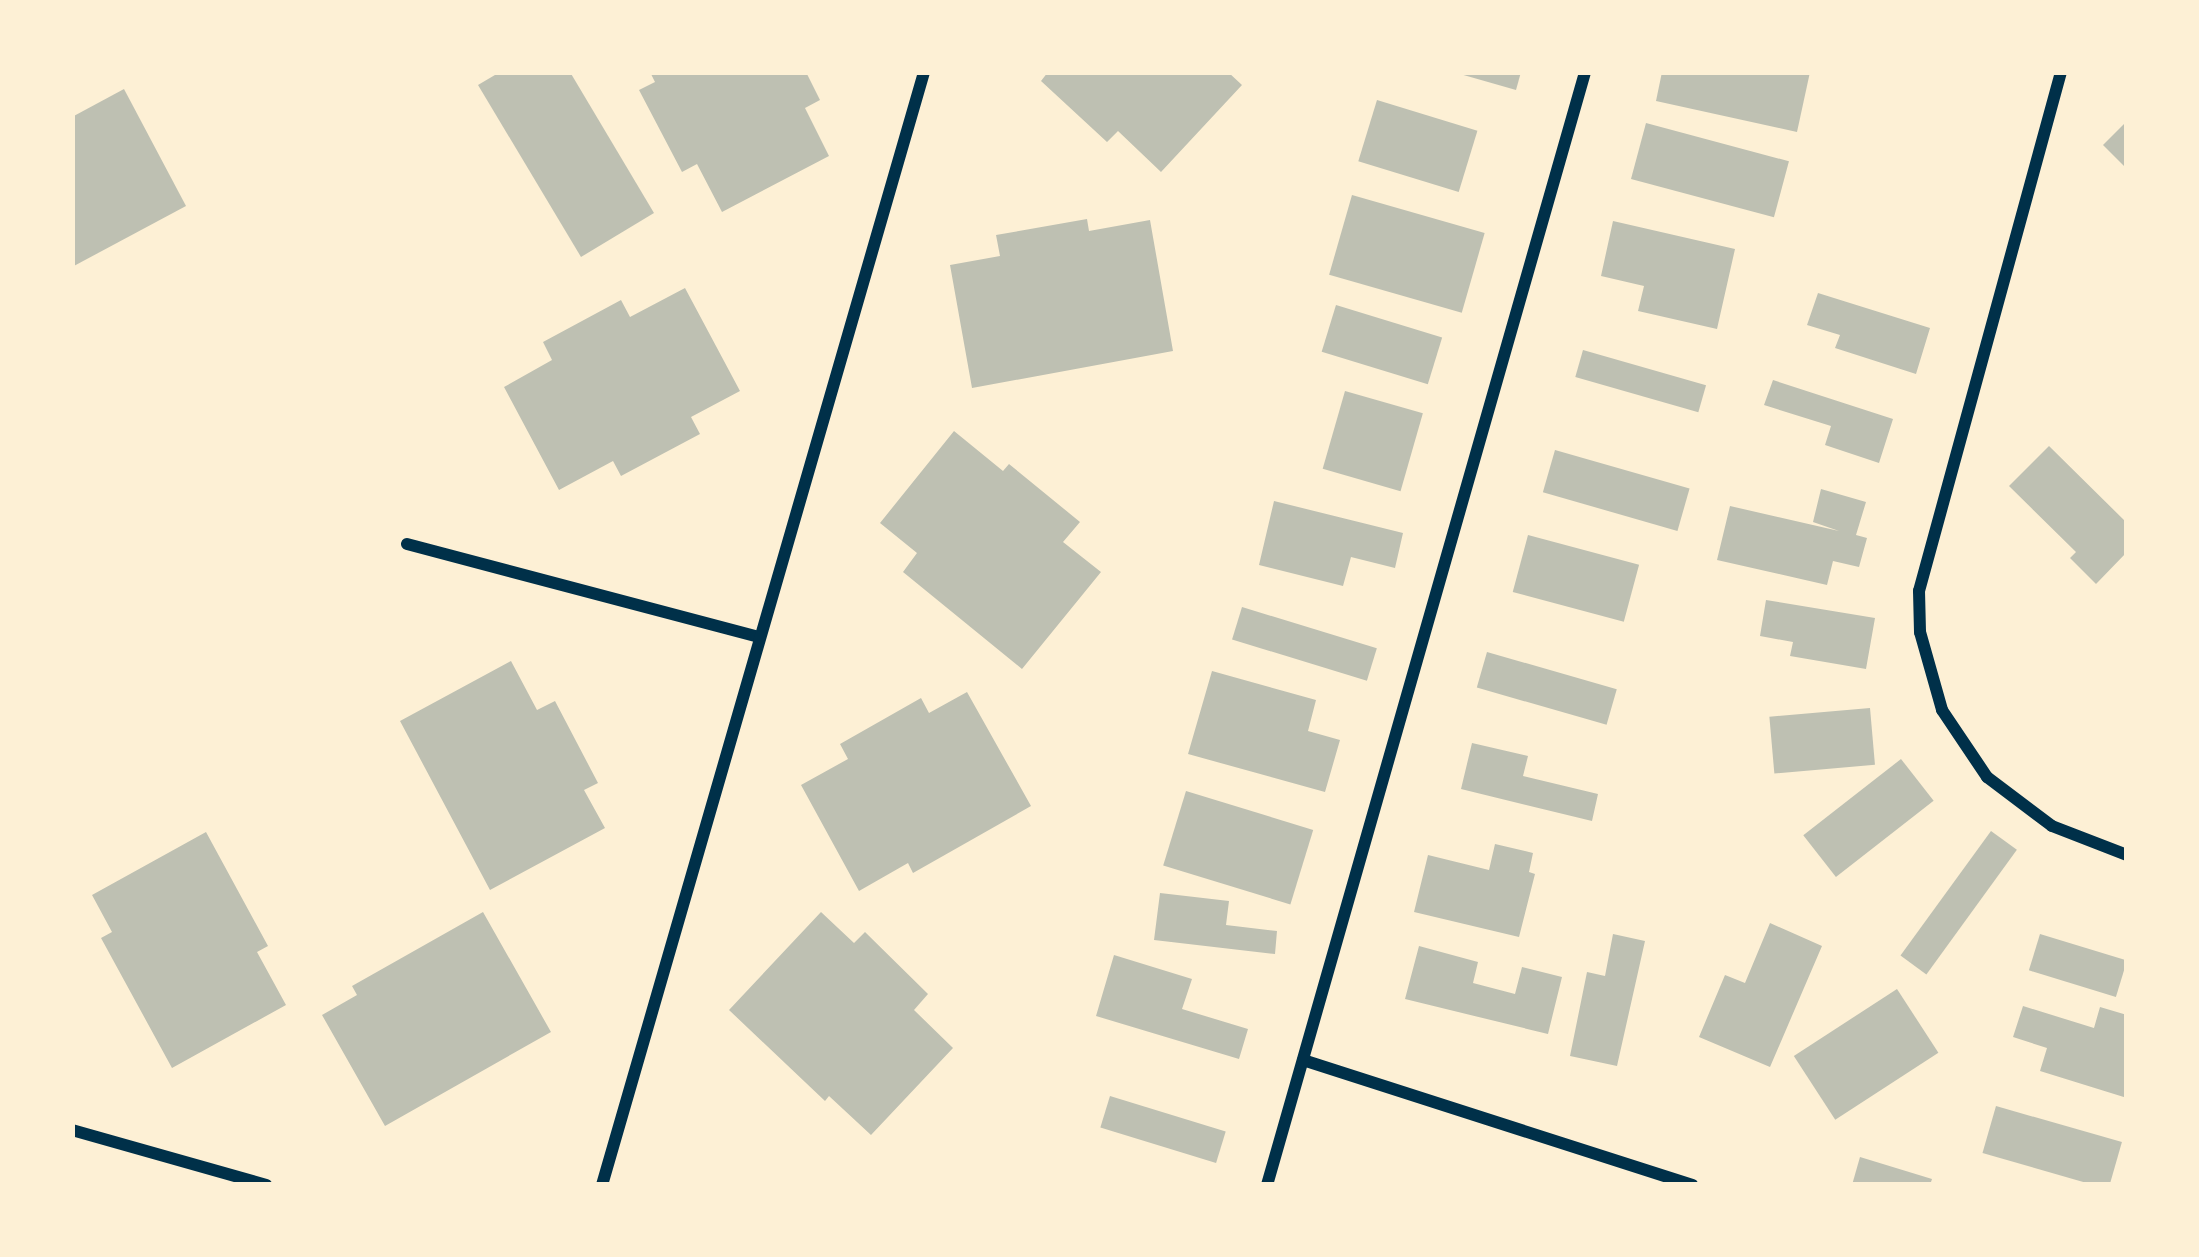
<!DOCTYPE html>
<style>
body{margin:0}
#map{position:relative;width:2199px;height:1257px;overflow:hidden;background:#fdf0d5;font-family:Rubik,sans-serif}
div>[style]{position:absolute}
.building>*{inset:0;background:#bec0b2;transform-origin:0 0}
.minor>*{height:12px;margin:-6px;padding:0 6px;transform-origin:6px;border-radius:6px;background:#003049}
span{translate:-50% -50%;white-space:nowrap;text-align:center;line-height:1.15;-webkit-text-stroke:9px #fdf0d5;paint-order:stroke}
.frame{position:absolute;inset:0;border:75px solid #fdf0d5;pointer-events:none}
</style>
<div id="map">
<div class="building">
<div style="clip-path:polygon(500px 72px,570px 72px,654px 213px,581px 257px,478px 85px)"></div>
<div style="clip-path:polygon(650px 72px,806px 72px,820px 100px,805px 108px,829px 156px,722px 212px,697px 164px,682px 172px,639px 90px,655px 82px)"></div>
<div style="clip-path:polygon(1048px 72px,1228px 72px,1242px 85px,1161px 172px,1118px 131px,1107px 142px,1041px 81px)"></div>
<div style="clip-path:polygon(1453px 72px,1521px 72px,1516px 90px)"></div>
<div style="clip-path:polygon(1662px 72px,1810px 72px,1797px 132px,1656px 101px)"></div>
<div style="clip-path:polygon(124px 89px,186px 206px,72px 267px,72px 117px)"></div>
<div style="left:1377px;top:100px;width:105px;height:64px;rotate:17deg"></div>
<div style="clip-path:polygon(2127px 121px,2127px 169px,2103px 145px)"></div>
<div style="left:1646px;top:123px;width:148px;height:58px;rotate:15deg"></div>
<div style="left:1352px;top:195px;width:138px;height:83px;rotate:16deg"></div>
<div style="clip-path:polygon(1087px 219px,1089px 231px,1150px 220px,1173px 351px,972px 388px,950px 265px,1000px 256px,996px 235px)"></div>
<div style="clip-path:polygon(1613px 221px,1735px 249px,1717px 329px,1638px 311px,1644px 286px,1601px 276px)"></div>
<div style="clip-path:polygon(685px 288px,740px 391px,691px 417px,700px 434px,621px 476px,613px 461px,559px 490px,504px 387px,552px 360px,543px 342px,621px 300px,630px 317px)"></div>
<div style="clip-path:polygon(1818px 293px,1930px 328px,1916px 374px,1835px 348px,1840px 335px,1807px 325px)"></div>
<div style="left:1336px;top:305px;width:111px;height:49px;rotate:17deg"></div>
<div style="left:1583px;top:350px;width:128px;height:28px;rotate:16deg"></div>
<div style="clip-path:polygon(1773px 380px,1893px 419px,1879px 463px,1825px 445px,1831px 426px,1764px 405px)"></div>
<div style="left:1345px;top:391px;width:81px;height:81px;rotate:16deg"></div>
<div style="clip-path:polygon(954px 431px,1003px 471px,1009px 464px,1080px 522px,1063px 542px,1101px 572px,1022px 669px,903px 572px,917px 553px,880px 523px)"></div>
<div style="clip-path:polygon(2049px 446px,2127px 523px,2127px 552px,2096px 584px,2070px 558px,2076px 552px,2009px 486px)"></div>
<div style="left:1555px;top:450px;width:140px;height:44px;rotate:16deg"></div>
<div style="clip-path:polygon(1821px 489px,1866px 502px,1856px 535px,1867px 538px,1859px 567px,1833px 561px,1827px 585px,1717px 560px,1730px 506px,1839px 531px,1813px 522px)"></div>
<div style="clip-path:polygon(1274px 501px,1403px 533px,1395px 568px,1351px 557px,1343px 586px,1259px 565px)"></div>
<div style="left:1528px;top:535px;width:115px;height:59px;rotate:15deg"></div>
<div style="clip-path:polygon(1766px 600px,1875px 618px,1866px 669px,1790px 656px,1793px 642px,1760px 636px)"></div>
<div style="left:1242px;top:607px;width:141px;height:34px;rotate:17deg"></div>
<div style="left:1487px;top:652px;width:135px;height:37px;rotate:16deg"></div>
<div style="clip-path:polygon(511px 661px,537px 710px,555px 701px,598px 783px,584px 790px,605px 828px,490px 890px,400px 721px)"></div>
<div style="clip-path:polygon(1212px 671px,1316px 700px,1308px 731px,1340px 740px,1325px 792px,1188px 754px)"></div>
<div style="clip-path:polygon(967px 692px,1031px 806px,913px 873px,908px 863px,859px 891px,801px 785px,848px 759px,840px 744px,921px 698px,929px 713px)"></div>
<div style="left:1870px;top:708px;width:57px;height:101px;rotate:85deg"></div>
<div style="clip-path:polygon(1472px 743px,1528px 756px,1523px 776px,1598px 794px,1592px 821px,1461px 789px)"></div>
<div style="left:1901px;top:759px;width:53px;height:124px;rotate:52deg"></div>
<div style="left:1186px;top:791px;width:133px;height:78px;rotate:17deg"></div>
<div style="left:1991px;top:831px;width:32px;height:154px;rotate:36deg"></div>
<div style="clip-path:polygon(206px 832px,268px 946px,257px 952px,286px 1005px,172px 1068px,101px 938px,112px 932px,92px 895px)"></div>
<div style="clip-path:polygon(1495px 844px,1533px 853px,1529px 872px,1535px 874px,1519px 937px,1414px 912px,1428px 855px,1489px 870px)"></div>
<div style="clip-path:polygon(1160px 893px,1229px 901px,1226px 925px,1277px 931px,1275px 954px,1154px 940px)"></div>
<div style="clip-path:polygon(483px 912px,551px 1032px,385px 1126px,322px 1015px,357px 995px,352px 986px)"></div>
<div style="clip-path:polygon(821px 912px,854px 943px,865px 932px,928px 994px,914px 1010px,953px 1048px,871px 1135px,829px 1096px,825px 1101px,729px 1010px)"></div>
<div style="clip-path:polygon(1770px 923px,1822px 946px,1770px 1067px,1699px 1037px,1725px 975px,1745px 983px)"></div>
<div style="clip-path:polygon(1613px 934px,1645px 941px,1617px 1066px,1570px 1056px,1587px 972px,1605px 976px)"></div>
<div style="left:2040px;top:934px;width:91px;height:38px;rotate:17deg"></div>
<div style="clip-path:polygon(1419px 946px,1478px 962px,1473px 983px,1515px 994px,1522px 967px,1562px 977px,1548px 1034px,1405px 999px)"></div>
<div style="clip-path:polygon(1114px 955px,1192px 979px,1182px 1009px,1248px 1029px,1239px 1059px,1096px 1016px)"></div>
<div style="left:1897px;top:989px;width:76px;height:123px;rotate:57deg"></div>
<div style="clip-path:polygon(2023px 1006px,2094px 1028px,2100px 1007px,2127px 1015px,2127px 1098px,2040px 1071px,2047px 1048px,2013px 1037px)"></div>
<div style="left:1110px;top:1096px;width:121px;height:33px;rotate:17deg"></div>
<div style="left:1996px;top:1106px;width:131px;height:49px;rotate:16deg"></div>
<div style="clip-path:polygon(1860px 1157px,1932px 1179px,1930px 1185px,1852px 1185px)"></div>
</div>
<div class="minor">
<div style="left:2061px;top:72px;width:538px;rotate:105.3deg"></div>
<div style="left:1919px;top:591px;width:41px;rotate:88.6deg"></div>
<div style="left:1920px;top:632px;width:81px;rotate:74.2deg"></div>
<div style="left:1942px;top:710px;width:81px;rotate:56.1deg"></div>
<div style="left:1987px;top:777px;width:81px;rotate:37deg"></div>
<div style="left:2052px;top:826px;width:80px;rotate:21.1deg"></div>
<div style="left:407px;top:544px;width:365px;rotate:14.8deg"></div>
<div style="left:1303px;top:1060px;width:409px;rotate:17.8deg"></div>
<div style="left:72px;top:1130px;width:202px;rotate:15.8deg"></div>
<div style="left:602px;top:1185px;width:1159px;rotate:-73.86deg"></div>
<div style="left:1267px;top:1185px;width:1158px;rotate:-74.05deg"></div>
</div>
<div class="frame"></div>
</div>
